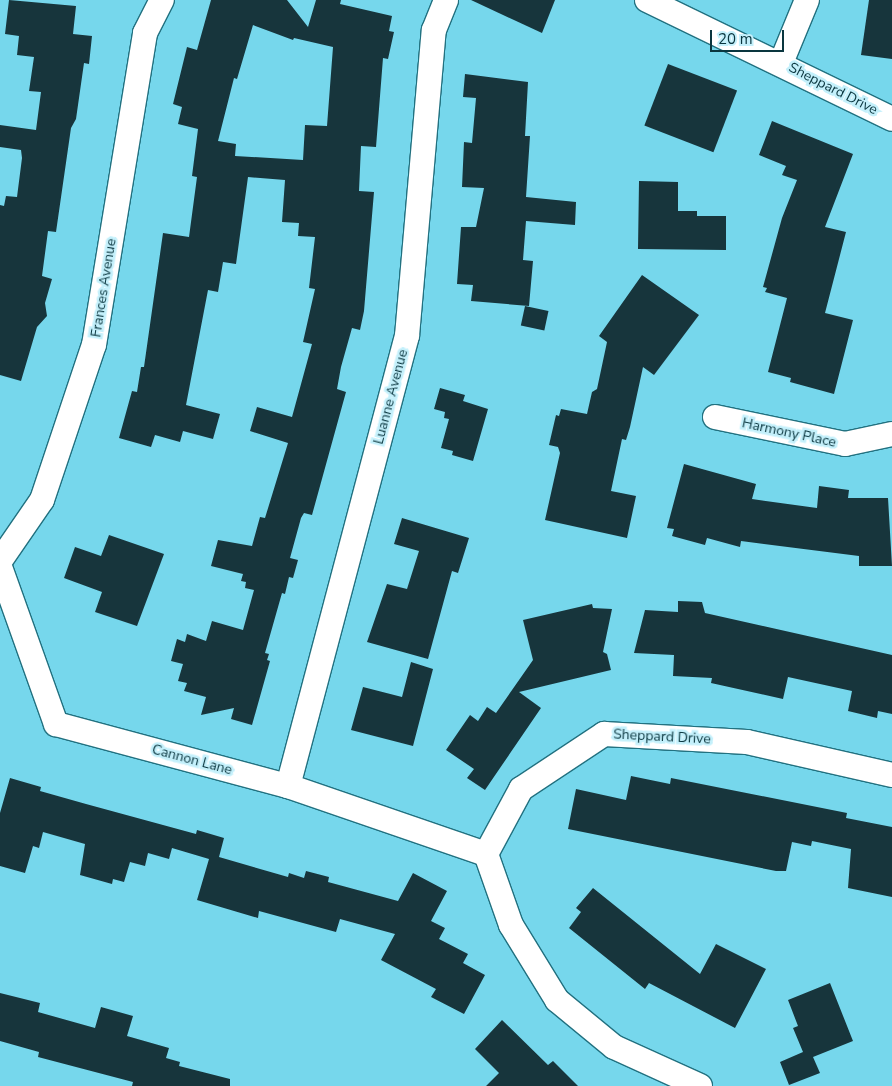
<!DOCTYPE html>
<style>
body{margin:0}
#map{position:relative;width:892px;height:1086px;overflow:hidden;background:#76d7ec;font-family:"Nunito Sans",sans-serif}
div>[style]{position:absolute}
.building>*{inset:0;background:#17353c;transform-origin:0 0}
.roads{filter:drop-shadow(1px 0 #227180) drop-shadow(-1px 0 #227180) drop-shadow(0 1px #227180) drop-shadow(0 -1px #227180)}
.minor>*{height:24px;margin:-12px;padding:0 12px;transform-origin:12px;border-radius:12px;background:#fff}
span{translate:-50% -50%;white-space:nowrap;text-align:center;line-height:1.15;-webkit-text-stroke:5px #c4f0fb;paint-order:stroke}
.street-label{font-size:14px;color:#0a363f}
.scale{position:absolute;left:710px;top:30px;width:74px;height:22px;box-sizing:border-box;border:2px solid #0a363f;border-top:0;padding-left:6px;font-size:15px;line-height:18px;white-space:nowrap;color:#0a363f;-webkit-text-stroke:4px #c4f0fb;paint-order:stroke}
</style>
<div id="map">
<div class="building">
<div style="clip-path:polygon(9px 0,76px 6px,73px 34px,92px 36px,89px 64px,84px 63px,76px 119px,71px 128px,56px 232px,48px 231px,42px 276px,52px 279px,45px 303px,47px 316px,37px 327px,21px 381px,0 375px,0 205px,4px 206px,6px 196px,17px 197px,22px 158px,21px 150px,0 147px,0 125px,36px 130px,41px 92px,29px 91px,34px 57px,17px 55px,19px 36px,5px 34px)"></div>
<div style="clip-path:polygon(evenodd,211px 0,287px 0,308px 27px,316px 0,341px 0,340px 4px,392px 16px,389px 31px,394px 32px,388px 59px,383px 58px,376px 147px,361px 146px,359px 191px,374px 192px,364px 311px,360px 330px,352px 328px,341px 367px,337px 389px,346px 392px,312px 515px,304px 513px,301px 518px,290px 558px,298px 560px,293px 578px,289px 577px,285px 594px,282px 593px,265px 653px,269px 654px,267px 660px,270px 661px,252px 725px,231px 719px,234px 708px,201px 715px,206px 697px,184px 691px,187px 683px,178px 681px,183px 664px,171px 661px,177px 639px,185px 642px,187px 634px,206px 641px,212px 621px,243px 630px,254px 590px,245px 588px,246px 582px,241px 581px,243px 574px,211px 566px,218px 540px,252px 546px,260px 517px,265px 518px,288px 443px,250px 431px,257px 407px,292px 417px,312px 344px,303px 342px,315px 289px,309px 288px,315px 237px,298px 236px,299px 223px,282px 222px,285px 180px,248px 177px,236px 264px,223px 262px,218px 292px,208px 290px,186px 405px,220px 414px,213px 439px,183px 431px,180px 442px,155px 435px,151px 447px,119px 438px,132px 391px,137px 392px,141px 367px,144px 367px,163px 233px,189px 237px,197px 177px,192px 176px,198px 129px,178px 124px,182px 107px,173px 104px,187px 47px,197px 50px,211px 0,253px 25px,293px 40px,294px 38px,333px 47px,327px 126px,305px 125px,303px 160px,235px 156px,236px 144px,218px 141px,234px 78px,237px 79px,253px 25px)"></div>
<div style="clip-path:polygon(471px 0,555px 0,542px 33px)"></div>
<div style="clip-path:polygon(869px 0,892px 0,892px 59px,861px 55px)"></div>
<div style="left:668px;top:64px;width:74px;height:66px;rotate:21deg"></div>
<div style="clip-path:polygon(465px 74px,528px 82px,525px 136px,530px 136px,526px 197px,576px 202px,575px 225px,526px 221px,523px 260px,533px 261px,529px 306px,471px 301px,473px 285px,457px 284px,461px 227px,476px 227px,484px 188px,462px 187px,464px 142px,472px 143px,476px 98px,463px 97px)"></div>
<div style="clip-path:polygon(772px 121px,853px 154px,825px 227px,846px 232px,825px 313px,853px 320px,834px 394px,790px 382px,791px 378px,768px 372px,787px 298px,765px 292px,767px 288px,763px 287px,782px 218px,797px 180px,782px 175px,786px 166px,759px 155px)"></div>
<div style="clip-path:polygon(639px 181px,678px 182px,678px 211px,697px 211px,697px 216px,726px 216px,726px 250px,638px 249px)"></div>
<div style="clip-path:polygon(642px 275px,699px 315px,654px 375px,643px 367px,630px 427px,626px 440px,622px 439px,611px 491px,636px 496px,627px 538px,545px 520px,560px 453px,558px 447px,549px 445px,556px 415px,559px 416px,561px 409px,587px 414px,592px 392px,597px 389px,607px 342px,599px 336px)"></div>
<div style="left:525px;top:306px;width:24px;height:20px;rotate:12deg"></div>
<div style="clip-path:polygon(440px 388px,465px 395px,463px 401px,488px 409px,473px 461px,452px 455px,453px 451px,441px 448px,449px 419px,444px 418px,445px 412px,434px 409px)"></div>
<div style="clip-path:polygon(684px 464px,756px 484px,752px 499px,817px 508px,819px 486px,849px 490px,848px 498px,888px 498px,892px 566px,859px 566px,859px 556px,741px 541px,740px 547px,707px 538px,705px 545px,672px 536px,674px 529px,667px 528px)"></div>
<div style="clip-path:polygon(402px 518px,469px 538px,458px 573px,452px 571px,428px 659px,367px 642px,387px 584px,407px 589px,419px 551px,394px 544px)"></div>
<div style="clip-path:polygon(109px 535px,164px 554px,137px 626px,95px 612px,102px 592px,64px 578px,75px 547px,101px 556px)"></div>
<div style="clip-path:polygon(678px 601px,702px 602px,705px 613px,892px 655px,892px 714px,878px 711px,877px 718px,848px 711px,852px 691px,788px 677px,783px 699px,711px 683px,712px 678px,673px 676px,674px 655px,634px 653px,645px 610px,678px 612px)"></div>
<div style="clip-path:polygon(592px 604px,593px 608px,612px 609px,603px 652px,607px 654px,611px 670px,519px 692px,541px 708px,485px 790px,467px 778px,474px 769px,446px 750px,470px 715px,478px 721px,487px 707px,496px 713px,533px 660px,523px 620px)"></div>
<div style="clip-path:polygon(411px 662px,433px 669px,413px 746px,351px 730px,363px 687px,402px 697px)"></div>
<div style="clip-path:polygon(631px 776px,670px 784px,671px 778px,847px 813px,846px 818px,892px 827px,892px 897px,848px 888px,851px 849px,812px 841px,811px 846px,792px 842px,786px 871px,776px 871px,568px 829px,576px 789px,626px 800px)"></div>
<div style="clip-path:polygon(10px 778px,41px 787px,40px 791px,86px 804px,196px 834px,197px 830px,224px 838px,219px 857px,288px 877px,289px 873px,304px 878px,306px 871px,329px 877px,328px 882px,398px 901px,413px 873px,447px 891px,431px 921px,445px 928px,439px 939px,468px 954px,463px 963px,485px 975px,464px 1014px,431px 997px,436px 989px,381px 960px,395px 934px,340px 919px,336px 932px,259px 911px,258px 918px,197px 900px,209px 859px,172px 848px,169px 859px,148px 853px,145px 866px,130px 862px,124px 882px,113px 879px,112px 884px,80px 875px,85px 844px,43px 832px,39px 848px,33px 846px,25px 873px,0 866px,0 813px)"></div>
<div style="clip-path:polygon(593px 888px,700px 974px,716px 944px,766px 969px,735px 1028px,649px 983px,645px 989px,569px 928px,581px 912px,576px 908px)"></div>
<div style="clip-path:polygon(830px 983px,853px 1041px,813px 1057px,820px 1073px,789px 1085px,780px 1062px,803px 1052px,793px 1028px,798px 1026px,788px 1000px)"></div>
<div style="clip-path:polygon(0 993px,40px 1003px,38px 1012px,95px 1028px,101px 1007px,133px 1016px,127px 1036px,169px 1048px,166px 1058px,180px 1062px,179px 1066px,230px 1079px,230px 1086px,132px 1086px,133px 1082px,38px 1057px,39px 1052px,0 1041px)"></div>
<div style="clip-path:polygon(502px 1020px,548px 1065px,553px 1061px,578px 1086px,486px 1086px,499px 1073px,475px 1049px)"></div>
</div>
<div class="roads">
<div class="minor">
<div style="left:647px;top:0;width:272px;rotate:25.9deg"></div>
<div style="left:781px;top:63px;width:68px;rotate:-67.6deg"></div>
<div style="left:715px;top:417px;width:133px;rotate:11.7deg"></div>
<div style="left:845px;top:444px;width:48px;rotate:-12deg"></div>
<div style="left:0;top:561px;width:74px;rotate:-55.5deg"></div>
<div style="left:42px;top:500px;width:163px;rotate:-71.5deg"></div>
<div style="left:94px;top:345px;width:316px;rotate:-80.7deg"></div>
<div style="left:145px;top:33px;width:37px;rotate:-63deg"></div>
<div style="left:0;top:567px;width:167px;rotate:70.4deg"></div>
<div style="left:56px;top:724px;width:240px;rotate:15deg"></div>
<div style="left:288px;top:786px;width:209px;rotate:19deg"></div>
<div style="left:288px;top:786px;width:465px;rotate:-75.2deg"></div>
<div style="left:407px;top:336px;width:307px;rotate:-85deg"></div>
<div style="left:434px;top:30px;width:32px;rotate:-68deg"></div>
<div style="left:700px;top:1086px;width:94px;rotate:-155.6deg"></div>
<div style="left:614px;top:1047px;width:74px;rotate:-140.5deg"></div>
<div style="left:557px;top:1000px;width:88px;rotate:-121.5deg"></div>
<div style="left:511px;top:925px;width:75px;rotate:-109.4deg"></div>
<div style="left:486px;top:854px;width:74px;rotate:-61.7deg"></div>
<div style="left:521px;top:789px;width:100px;rotate:-33.5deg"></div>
<div style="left:604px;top:734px;width:143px;rotate:3.2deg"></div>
<div style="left:747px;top:742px;width:149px;rotate:12.8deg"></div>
</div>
</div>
<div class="street-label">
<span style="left:833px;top:89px;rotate:27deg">Sheppard Drive</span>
<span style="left:104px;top:288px;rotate:-81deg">Frances Avenue</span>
<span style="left:391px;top:397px;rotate:-75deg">Luanne Avenue</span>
<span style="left:789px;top:433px;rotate:12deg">Harmony Place</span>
<span style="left:662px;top:737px;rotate:3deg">Sheppard Drive</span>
<span style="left:192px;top:760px;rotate:15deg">Cannon Lane</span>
</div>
<div class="scale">20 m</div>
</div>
